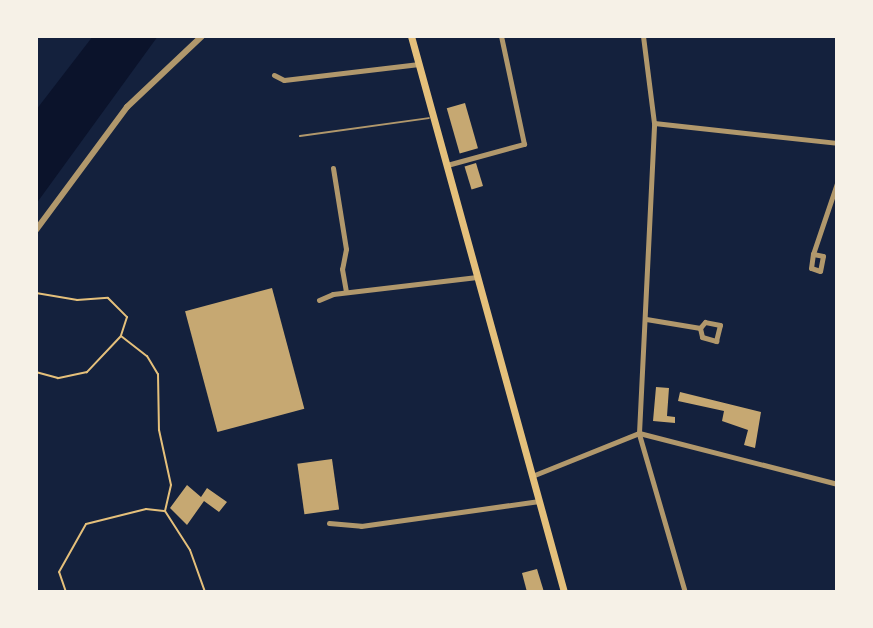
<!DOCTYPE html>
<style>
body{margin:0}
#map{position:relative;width:873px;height:628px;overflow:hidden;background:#14213d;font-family:"Varela Round",sans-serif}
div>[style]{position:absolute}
.water>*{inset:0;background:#0b132b}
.building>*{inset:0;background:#c6a872;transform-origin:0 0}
.path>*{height:2px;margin:-1px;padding:0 1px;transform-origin:1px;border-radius:1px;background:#e5c07b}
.service>*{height:2px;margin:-1px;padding:0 1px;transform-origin:1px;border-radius:1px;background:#b1986c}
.minor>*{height:5px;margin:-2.5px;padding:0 2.5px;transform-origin:2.5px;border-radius:2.5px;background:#b1986c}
.tertiary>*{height:6px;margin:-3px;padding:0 3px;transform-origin:3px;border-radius:3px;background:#b1986c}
.primary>*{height:7px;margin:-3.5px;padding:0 3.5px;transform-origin:3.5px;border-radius:3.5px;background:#e5c07b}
span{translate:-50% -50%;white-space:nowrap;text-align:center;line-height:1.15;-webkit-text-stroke:7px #f6f1e7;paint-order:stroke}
.frame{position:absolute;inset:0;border:38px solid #f6f1e7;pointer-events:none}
</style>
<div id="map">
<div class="water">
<div style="clip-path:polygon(93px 36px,158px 36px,36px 204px,36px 110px)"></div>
</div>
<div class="building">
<div style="left:465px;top:103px;width:47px;height:19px;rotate:74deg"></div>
<div style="left:476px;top:163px;width:24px;height:12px;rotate:73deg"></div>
<div style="left:272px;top:288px;width:125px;height:90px;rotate:75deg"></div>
<div style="clip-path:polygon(656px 387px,669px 388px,667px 416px,675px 417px,675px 423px,653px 421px)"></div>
<div style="clip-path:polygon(680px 392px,761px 412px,755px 448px,744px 445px,748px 430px,722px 421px,724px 411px,678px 401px)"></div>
<div style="left:332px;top:459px;width:51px;height:35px;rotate:82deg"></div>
<div style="clip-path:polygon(187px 485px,201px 497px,207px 488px,227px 502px,219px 512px,204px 501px,187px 525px,170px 508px)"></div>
<div style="clip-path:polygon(537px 569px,544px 592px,527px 592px,522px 573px)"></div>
</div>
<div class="path">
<div style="left:36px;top:293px;width:42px;rotate:9.7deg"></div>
<div style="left:77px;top:300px;width:31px;rotate:-4deg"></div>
<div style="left:108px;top:298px;width:27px;rotate:45deg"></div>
<div style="left:127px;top:317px;width:20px;rotate:108deg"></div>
<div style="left:121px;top:336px;width:50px;rotate:133.4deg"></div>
<div style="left:87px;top:372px;width:30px;rotate:168deg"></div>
<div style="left:58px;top:378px;width:23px;rotate:-165deg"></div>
<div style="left:121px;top:336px;width:33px;rotate:38deg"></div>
<div style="left:147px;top:356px;width:21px;rotate:59deg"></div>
<div style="left:158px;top:374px;width:56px;rotate:89deg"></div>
<div style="left:159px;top:430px;width:56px;rotate:77.7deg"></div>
<div style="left:171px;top:485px;width:27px;rotate:103deg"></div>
<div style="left:165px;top:511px;width:46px;rotate:57.3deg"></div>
<div style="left:190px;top:550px;width:45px;rotate:70.3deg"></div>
<div style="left:66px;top:592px;width:21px;rotate:-109deg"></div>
<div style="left:59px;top:572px;width:55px;rotate:-60.6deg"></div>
<div style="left:86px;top:524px;width:62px;rotate:-14deg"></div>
<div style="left:146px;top:509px;width:18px;rotate:6deg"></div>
</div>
<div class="service">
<div style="left:300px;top:136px;width:130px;rotate:-7.9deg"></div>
</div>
<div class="minor">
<div style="left:274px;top:75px;width:11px;rotate:27deg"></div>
<div style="left:284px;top:80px;width:136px;rotate:-6.8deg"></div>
<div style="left:654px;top:123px;width:184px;rotate:6.2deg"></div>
<div style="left:447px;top:165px;width:80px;rotate:-15.3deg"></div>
<div style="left:524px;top:144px;width:110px;rotate:-102deg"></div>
<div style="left:333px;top:168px;width:82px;rotate:80.9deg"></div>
<div style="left:346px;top:249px;width:20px;rotate:101deg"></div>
<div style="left:342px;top:269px;width:23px;rotate:80deg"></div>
<div style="left:813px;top:254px;width:10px;rotate:11deg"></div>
<div style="left:823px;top:256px;width:15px;rotate:101deg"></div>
<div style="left:820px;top:271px;width:9px;rotate:-162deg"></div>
<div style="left:811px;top:268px;width:14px;rotate:-82deg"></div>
<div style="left:813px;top:254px;width:75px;rotate:-71.3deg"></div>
<div style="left:319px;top:300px;width:15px;rotate:-23deg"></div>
<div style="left:333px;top:294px;width:145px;rotate:-6.7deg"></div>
<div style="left:646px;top:319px;width:55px;rotate:9.5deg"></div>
<div style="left:700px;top:328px;width:9px;rotate:77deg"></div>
<div style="left:702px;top:337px;width:15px;rotate:16deg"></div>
<div style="left:716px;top:341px;width:16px;rotate:-76deg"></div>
<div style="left:720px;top:325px;width:15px;rotate:-169deg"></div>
<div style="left:705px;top:322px;width:8px;rotate:130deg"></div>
<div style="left:639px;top:433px;width:204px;rotate:14.4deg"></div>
<div style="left:639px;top:434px;width:165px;rotate:73.8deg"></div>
<div style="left:532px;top:476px;width:115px;rotate:-21.9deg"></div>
<div style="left:639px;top:433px;width:310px;rotate:-87.2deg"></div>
<div style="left:654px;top:123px;width:88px;rotate:-97.2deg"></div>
<div style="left:329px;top:523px;width:32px;rotate:5deg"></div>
<div style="left:361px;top:526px;width:180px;rotate:-8deg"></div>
</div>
<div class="tertiary">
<div style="left:36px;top:230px;width:153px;rotate:-53.5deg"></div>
<div style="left:127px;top:107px;width:103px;rotate:-43.4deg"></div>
</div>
<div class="primary">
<div style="left:411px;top:36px;width:577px;rotate:74.61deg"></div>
</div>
<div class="frame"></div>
</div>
